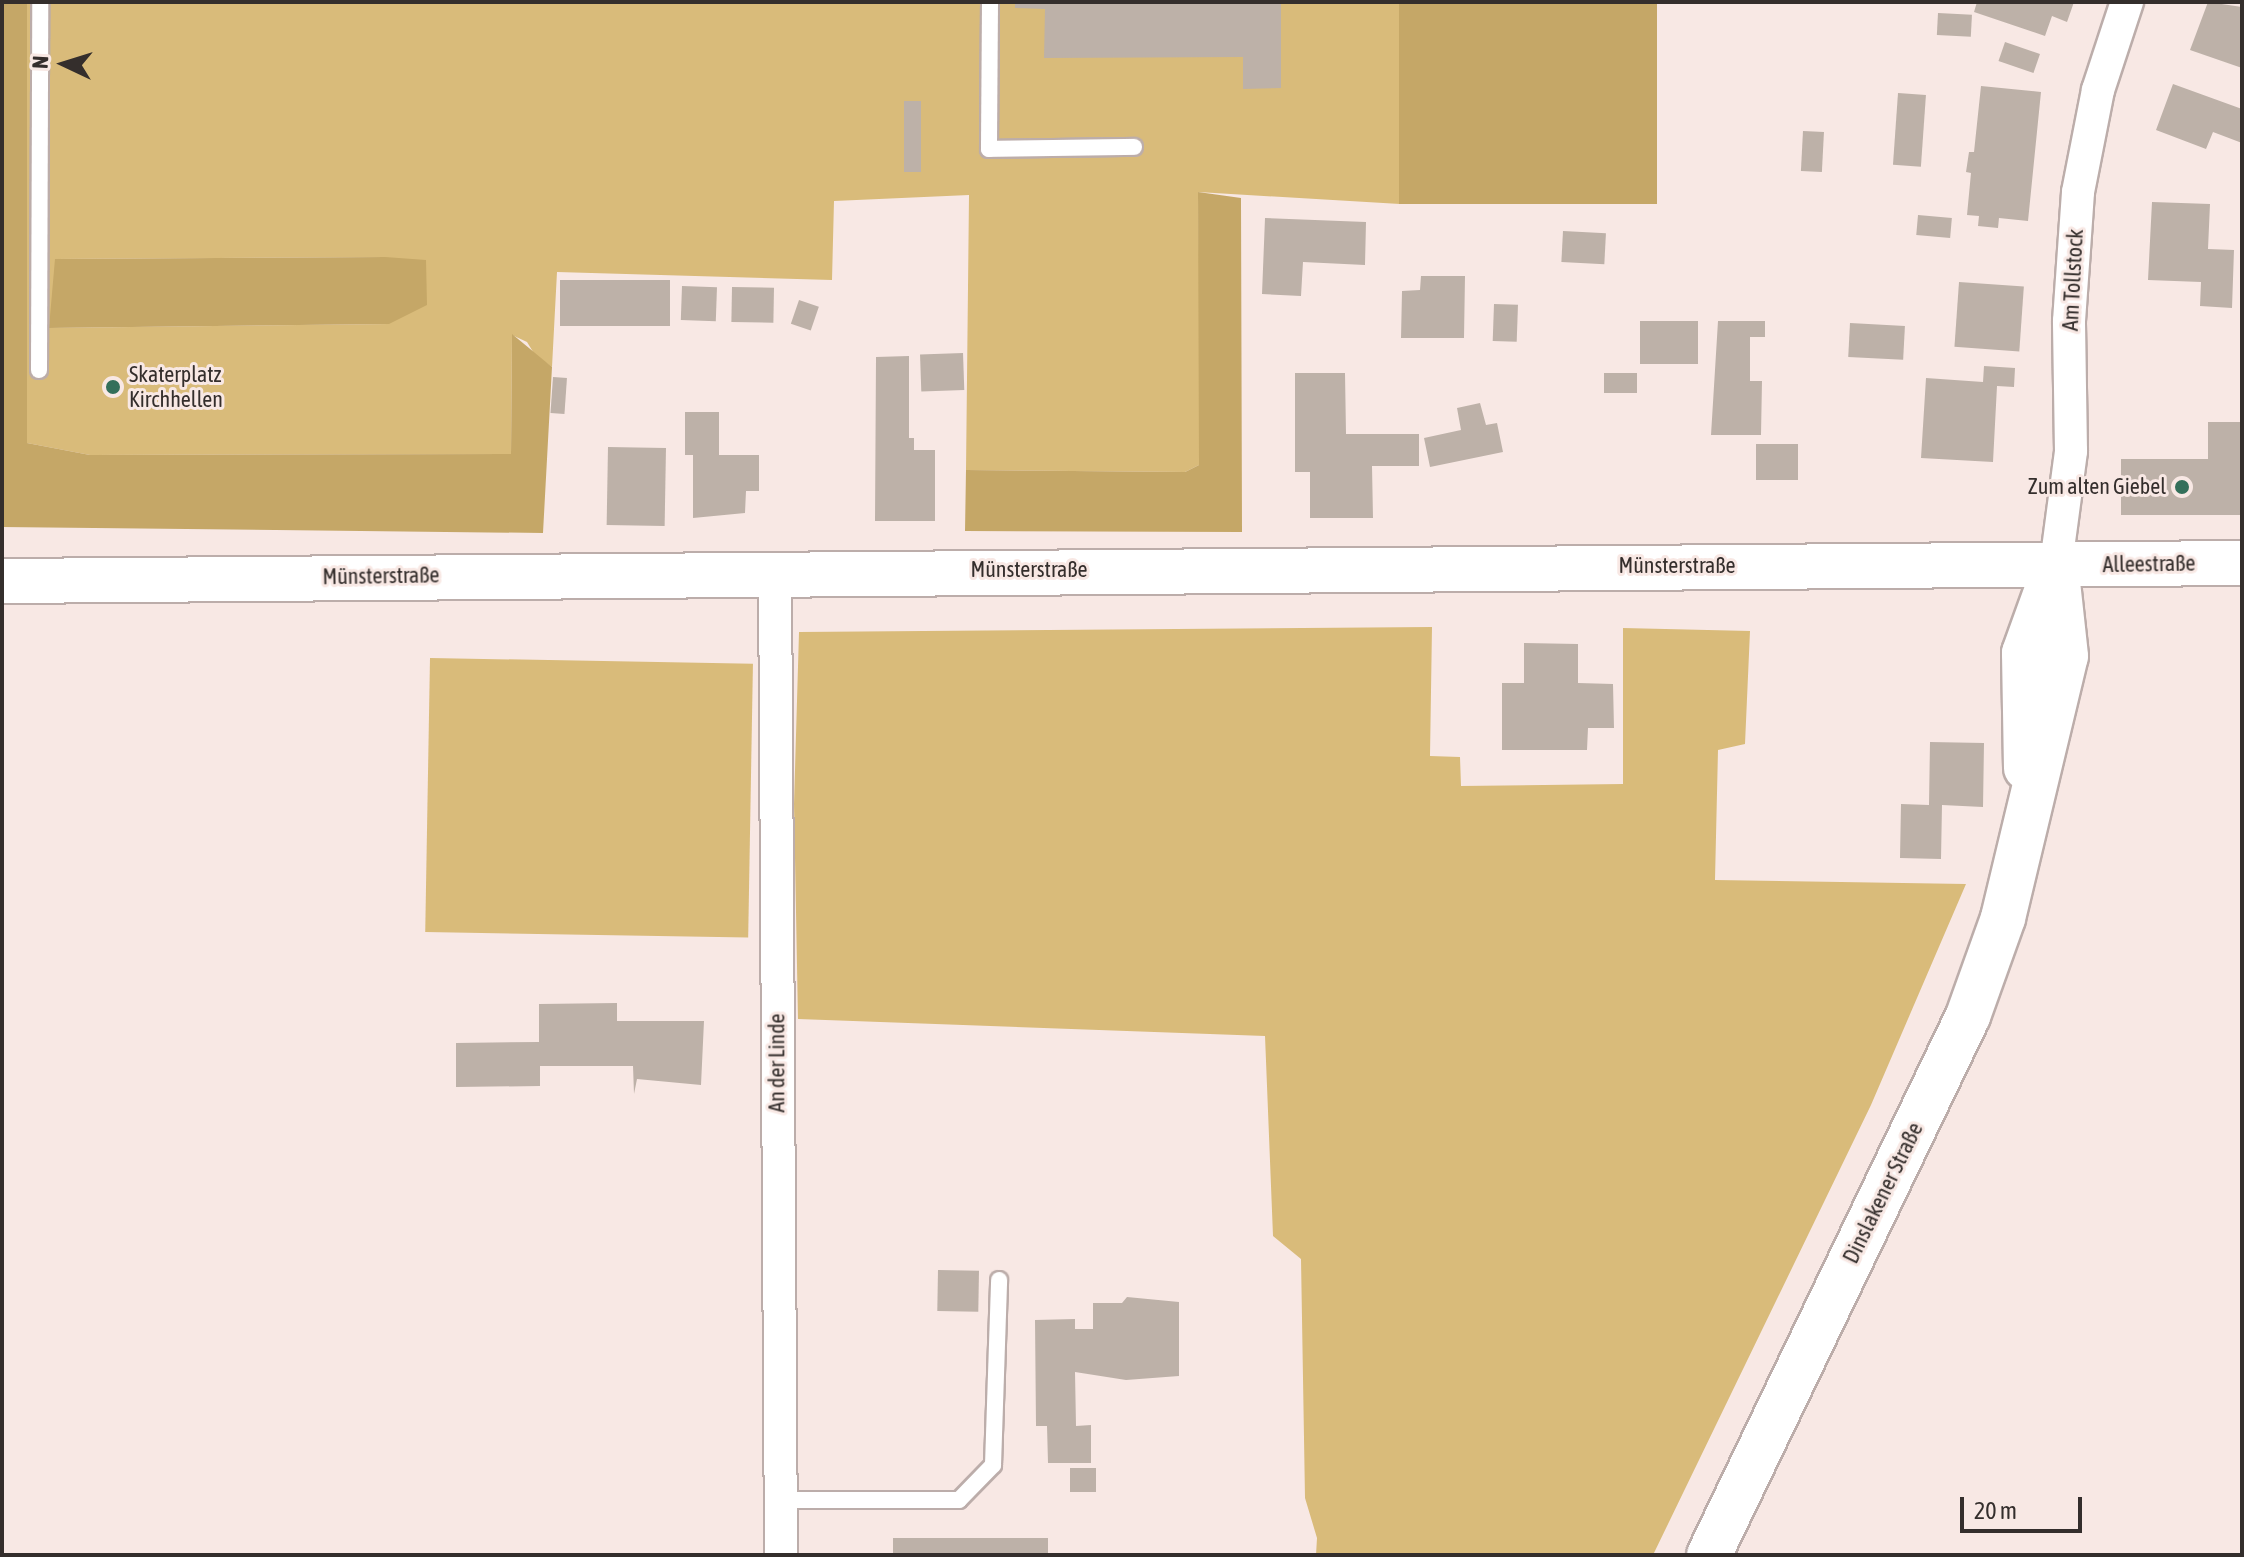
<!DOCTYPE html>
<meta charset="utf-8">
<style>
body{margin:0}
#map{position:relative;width:2244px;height:1557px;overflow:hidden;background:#f8e8e4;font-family:"Asap Condensed",sans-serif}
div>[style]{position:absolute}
.green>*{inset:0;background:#d9bb7a;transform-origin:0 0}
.forest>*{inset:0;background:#c5a767;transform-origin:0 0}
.building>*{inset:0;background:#bdb1a8;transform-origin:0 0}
.roads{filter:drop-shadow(2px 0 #bcadaa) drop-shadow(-2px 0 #bcadaa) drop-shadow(0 2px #bcadaa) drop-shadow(0 -2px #bcadaa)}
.service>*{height:16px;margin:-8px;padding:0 8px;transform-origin:8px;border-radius:8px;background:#fff}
.minor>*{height:32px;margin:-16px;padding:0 16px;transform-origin:16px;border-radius:16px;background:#fff}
.secondary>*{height:44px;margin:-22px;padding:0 22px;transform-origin:22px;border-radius:22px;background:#fff}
.dots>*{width:22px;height:22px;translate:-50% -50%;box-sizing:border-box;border:4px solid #f8e8e4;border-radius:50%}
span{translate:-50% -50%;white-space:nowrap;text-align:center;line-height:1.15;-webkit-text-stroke:6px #f8e8e4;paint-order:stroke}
.street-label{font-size:22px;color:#342e2c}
.poi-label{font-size:22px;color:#342e2c}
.left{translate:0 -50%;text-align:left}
.right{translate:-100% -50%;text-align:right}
.frame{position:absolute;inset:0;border:4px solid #342e2c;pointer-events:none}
.north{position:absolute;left:24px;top:24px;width:80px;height:80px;-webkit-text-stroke:6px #f8e8e4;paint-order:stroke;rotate:274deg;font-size:22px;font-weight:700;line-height:32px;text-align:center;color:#342e2c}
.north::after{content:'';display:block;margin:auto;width:28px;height:36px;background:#342e2c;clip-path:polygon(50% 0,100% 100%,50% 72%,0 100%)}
.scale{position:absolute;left:1960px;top:1497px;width:122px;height:36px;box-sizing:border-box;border:4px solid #342e2c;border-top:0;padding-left:10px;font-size:24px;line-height:28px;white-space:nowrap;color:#342e2c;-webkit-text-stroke:6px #f8e8e4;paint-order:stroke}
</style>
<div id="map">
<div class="green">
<div style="clip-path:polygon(evenodd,27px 2px,1399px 2px,1400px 204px,1198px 192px,1202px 441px,1199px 465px,1185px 472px,966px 470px,969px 195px,834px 201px,832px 280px,557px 272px,552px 367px,535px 355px,527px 342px,512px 335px,511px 454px,90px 455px,27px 443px,27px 2px,385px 257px,389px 324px,50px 328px,56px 259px,385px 257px)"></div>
<div style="clip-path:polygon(1432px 627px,1430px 756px,1460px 757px,1461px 786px,1623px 784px,1623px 628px,1750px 631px,1745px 744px,1718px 750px,1715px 880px,1966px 884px,1871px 1105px,1653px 1555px,1316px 1555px,1317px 1538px,1305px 1498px,1301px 1259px,1273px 1236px,1265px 1036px,798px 1019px,794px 804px,799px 632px)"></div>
<div style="left:430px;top:658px;width:323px;height:274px;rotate:1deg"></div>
</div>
<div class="forest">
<div style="clip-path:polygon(2px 2px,27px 2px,27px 443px,90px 455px,511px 454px,512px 334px,552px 367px,543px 533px,2px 527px)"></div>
<div style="left:1399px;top:2px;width:258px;height:202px"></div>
<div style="clip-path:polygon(1198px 192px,1241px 198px,1242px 532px,965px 531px,966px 470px,1185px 472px,1199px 465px)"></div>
<div style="clip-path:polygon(385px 257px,426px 260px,427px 305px,389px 324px,49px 328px,55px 259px)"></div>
</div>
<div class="building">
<div style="clip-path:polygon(1015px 2px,1281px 2px,1281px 88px,1243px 89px,1243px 57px,1044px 58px,1045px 9px,1015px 8px)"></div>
<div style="clip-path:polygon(1977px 2px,2074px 2px,2067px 22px,2052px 16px,2045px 36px,1974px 12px)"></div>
<div style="clip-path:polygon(2208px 2px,2242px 7px,2242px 68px,2190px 50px)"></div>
<div style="left:1938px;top:13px;width:34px;height:22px;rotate:3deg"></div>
<div style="left:2005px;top:42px;width:37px;height:20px;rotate:19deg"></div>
<div style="clip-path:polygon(2173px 84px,2242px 109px,2242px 143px,2213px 132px,2206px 149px,2156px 130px)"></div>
<div style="clip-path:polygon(1981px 86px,2041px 92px,2028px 221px,1999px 218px,1998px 228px,1978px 226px,1979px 216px,1967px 215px,1971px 173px,1966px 172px,1969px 152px,1974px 152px)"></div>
<div style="left:1898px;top:93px;width:28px;height:72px;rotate:4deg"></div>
<div style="left:904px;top:101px;width:17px;height:71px"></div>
<div style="left:1803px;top:131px;width:21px;height:40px;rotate:3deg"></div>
<div style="clip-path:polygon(2152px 202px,2210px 204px,2208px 249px,2234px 250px,2232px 308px,2200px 306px,2201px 282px,2148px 280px)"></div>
<div style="left:1918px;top:215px;width:34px;height:20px;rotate:5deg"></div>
<div style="clip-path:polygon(1265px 218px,1366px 222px,1365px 265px,1303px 262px,1301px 296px,1262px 294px)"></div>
<div style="left:1563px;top:231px;width:43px;height:31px;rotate:3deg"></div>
<div style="clip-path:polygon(1421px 276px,1465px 276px,1464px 338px,1401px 338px,1402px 291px,1420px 290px)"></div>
<div style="left:560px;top:280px;width:110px;height:46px"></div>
<div style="left:1959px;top:282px;width:65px;height:65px;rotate:4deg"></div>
<div style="left:682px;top:286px;width:35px;height:34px;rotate:2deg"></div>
<div style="left:732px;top:287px;width:42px;height:35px;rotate:1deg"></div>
<div style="left:799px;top:300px;width:21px;height:25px;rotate:19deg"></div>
<div style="left:1494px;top:304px;width:24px;height:37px;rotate:2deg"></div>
<div style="left:1640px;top:321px;width:58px;height:43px"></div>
<div style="clip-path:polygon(1718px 321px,1765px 321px,1765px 337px,1750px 337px,1750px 381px,1762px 381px,1761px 435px,1711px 435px)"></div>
<div style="left:1850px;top:323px;width:55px;height:34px;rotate:3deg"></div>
<div style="left:963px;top:353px;width:37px;height:43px;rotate:88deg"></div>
<div style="clip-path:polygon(909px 356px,909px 438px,914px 438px,914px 450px,935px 450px,935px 521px,875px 521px,876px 357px)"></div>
<div style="clip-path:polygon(1984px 366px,2015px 368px,2014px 387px,1997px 386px,1993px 462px,1921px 458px,1926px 378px,1983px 382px)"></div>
<div style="clip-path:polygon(1295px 373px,1345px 373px,1346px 434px,1419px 434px,1419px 466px,1372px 466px,1373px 518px,1310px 518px,1310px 472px,1295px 472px)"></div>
<div style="left:1604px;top:373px;width:33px;height:20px"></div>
<div style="left:553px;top:377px;width:14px;height:36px;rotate:4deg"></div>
<div style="clip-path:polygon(1480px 403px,1486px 425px,1497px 423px,1503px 452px,1430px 467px,1424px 438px,1461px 430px,1457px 408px)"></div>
<div style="clip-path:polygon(685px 412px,719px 412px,719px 455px,759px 455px,759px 491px,746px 491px,745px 513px,693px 518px,693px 455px,685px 455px)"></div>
<div style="clip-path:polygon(2208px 422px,2242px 422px,2242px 515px,2121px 515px,2121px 459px,2208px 459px)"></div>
<div style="left:1756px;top:444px;width:42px;height:36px"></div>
<div style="left:608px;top:447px;width:58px;height:78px;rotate:1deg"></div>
<div style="clip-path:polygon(1524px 643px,1578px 644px,1578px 683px,1613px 684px,1614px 728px,1588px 728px,1587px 750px,1502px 750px,1502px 683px,1524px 683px)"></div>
<div style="clip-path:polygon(1930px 742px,1984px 743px,1983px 807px,1942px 805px,1941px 859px,1900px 858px,1901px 804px,1929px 805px)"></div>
<div style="clip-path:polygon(617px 1003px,617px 1021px,704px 1021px,701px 1085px,637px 1079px,634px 1094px,633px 1066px,540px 1066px,540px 1086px,456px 1087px,456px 1043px,539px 1042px,539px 1004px)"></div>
<div style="left:938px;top:1270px;width:41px;height:41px;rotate:1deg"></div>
<div style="clip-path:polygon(1127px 1297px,1179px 1302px,1179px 1376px,1126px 1380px,1075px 1372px,1076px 1426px,1091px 1425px,1091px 1463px,1048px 1463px,1047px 1426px,1036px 1426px,1035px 1320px,1075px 1319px,1075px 1329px,1093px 1329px,1093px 1303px,1122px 1303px)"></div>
<div style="left:1070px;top:1468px;width:26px;height:24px"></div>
<div style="left:1048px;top:1538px;width:17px;height:155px;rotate:90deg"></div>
</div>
<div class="roads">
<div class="service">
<div style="left:990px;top:2px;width:147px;rotate:90.4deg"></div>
<div style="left:989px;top:149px;width:145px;rotate:-0.8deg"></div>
<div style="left:39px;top:370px;width:368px;rotate:-89.8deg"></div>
<div style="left:780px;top:1500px;width:179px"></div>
<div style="left:959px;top:1500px;width:49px;rotate:-45.8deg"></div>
<div style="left:993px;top:1465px;width:185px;rotate:-88.1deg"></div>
</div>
<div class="minor">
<div style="left:2056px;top:564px;width:114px;rotate:-82.4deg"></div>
<div style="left:2071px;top:451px;width:130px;rotate:-90.9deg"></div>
<div style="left:2069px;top:321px;width:129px;rotate:-86deg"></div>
<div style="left:2078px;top:192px;width:104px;rotate:-78.9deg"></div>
<div style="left:2098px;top:90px;width:93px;rotate:-71.8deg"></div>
<div style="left:775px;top:571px;width:984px;rotate:89.65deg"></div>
</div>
<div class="secondary">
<div style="left:2px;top:581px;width:2240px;rotate:-0.46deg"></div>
<div style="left:2026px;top:768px;width:115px;rotate:-91deg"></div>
<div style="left:2024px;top:653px;width:95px;rotate:-70.2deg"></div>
<div style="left:1709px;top:1555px;width:598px;rotate:-64.33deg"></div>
<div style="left:1968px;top:1016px;width:104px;rotate:-70.3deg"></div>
<div style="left:2003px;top:918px;width:269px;rotate:-76.5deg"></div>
<div style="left:2066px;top:656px;width:93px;rotate:-96.2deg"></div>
</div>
</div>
<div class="dots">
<div style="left:113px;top:387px;background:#346f5a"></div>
<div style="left:2182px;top:487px;background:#346f5a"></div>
</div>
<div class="street-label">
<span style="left:2073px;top:280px;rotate:-87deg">Am Tollstock</span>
<span style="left:2149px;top:564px;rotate:-1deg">Alleestraße</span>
<span style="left:1677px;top:566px">Münsterstraße</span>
<span style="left:1029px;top:570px">Münsterstraße</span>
<span style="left:381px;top:576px;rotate:-1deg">Münsterstraße</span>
<span style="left:777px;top:1063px;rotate:-90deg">An der Linde</span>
<span style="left:1883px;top:1193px;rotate:-64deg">Dinslakener Straße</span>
</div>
<div class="poi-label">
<span class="left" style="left:129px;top:387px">Skaterplatz<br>Kirchhellen</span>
<span class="right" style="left:2166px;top:487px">Zum alten Giebel</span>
</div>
<div class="frame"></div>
<div class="north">N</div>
<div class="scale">20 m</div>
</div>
